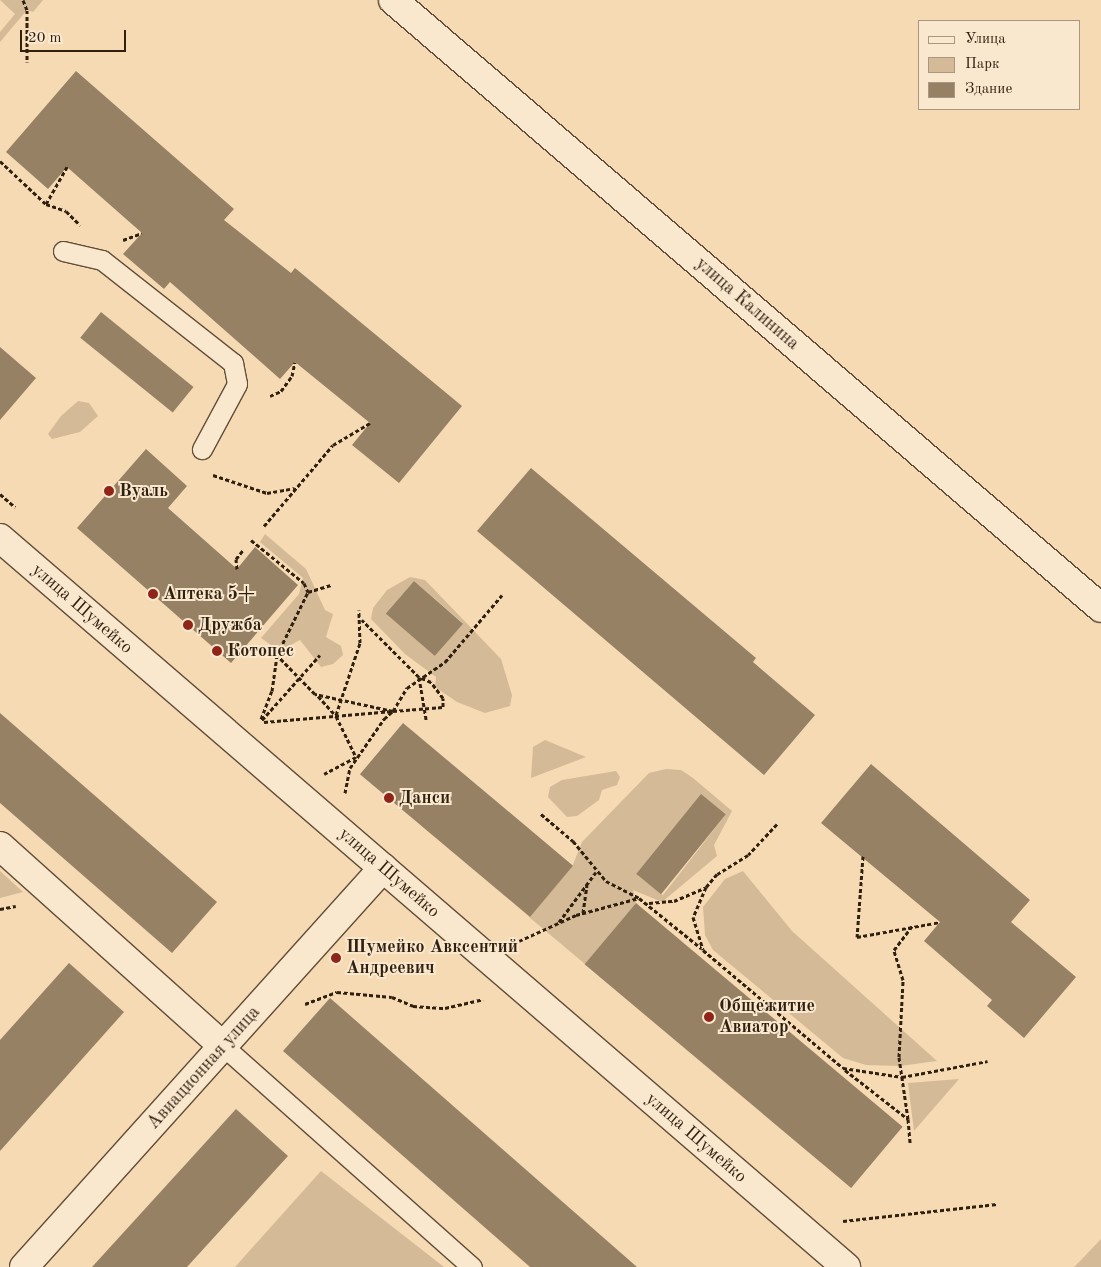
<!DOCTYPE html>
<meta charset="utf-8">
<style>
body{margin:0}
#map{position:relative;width:1101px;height:1267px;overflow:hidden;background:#f6dab3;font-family:"Old Standard TT",serif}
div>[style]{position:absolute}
.green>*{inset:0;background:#d4ba97}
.building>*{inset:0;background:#978164;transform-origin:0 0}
.path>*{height:3px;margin-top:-1.5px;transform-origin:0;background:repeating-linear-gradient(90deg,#30200f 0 4px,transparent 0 6.5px)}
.roads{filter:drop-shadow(1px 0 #624e38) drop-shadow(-1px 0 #624e38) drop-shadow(0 1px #624e38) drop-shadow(0 -1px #624e38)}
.lane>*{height:19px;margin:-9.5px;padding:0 9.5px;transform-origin:9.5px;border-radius:9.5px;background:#f9e7ce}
.street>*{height:28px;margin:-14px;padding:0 14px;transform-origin:14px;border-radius:14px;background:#f9e7ce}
.secondary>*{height:28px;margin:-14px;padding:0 14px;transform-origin:14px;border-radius:14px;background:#f9e7ce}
.dots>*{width:14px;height:14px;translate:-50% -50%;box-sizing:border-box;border:2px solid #f9e7ce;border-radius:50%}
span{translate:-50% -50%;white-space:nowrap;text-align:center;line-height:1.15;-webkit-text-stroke:4px #f9e7ce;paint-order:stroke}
.street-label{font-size:18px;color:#30200f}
.poi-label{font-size:18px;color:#30200f;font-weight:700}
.left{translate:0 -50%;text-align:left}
.legend{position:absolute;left:918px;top:20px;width:162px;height:90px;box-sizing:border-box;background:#f9e7ce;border:1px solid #a99782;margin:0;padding:6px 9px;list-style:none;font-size:15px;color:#30200f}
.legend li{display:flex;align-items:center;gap:10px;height:25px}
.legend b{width:25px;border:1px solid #a99782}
.scale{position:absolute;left:20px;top:30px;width:106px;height:22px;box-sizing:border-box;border:2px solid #30200f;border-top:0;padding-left:6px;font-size:15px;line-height:18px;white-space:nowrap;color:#30200f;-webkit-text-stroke:4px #f9e7ce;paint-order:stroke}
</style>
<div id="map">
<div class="green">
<div style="clip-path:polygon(0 0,43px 0,33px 12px,27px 10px,0 42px,0 32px,15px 14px)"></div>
<div style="clip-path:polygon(78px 401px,89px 403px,98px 416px,80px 432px,52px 439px,48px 434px,61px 416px)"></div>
<div style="clip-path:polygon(265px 534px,306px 569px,325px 610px,333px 614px,326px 637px,341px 646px,343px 655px,333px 664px,321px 667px,300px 640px,287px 647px,271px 645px,261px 638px,299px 594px,303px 578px,260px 542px)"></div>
<div style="clip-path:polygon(evenodd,410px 577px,425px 580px,501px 659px,512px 695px,510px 706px,485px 713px,457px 702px,435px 687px,436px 677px,405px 654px,371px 619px,373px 608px,387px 590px,410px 577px,414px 581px,463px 623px,435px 656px,386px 613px,414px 581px)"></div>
<div style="clip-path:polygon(545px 740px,586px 757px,531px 778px,533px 747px)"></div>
<div style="clip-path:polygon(evenodd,666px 769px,681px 770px,693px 778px,732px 811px,714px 845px,717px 856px,662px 902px,633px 890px,636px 903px,585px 964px,529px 917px,572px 867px,582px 842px,649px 773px,666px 769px,701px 795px,726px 814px,663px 895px,638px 876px,701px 795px)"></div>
<div style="clip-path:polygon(616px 771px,620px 777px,617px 785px,602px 790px,599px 800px,577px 816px,567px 817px,548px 797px,550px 787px,562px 780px)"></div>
<div style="clip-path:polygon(0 871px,23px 892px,0 898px)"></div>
<div style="clip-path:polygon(743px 871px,792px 931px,937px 1061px,900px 1066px,866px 1065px,843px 1058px,713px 950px,705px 935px,703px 907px,725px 879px)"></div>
<div style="clip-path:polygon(959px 1079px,914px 1131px,908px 1083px)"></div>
<div style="clip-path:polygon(321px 1171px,444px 1267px,235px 1267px)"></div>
<div style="clip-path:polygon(1101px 1239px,1101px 1267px,1074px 1267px,1082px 1259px)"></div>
</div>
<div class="building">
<div style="clip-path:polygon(76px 71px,234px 209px,224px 220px,291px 273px,295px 268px,462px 406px,399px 483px,352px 445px,370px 423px,295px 362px,280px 379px,170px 282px,164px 289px,123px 254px,142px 233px,67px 167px,48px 189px,6px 152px)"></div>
<div style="left:101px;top:312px;width:119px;height:33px;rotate:39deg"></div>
<div style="clip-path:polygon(0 347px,36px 378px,0 420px)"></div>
<div style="clip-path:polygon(146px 449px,187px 486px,168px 508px,237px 569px,255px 547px,298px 585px,231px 663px,77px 528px)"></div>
<div style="clip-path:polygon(531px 468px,756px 658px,753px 662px,815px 715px,764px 775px,477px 531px)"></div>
<div style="left:414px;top:581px;width:65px;height:43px;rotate:41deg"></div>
<div style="clip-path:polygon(0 713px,217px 902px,172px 953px,0 803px)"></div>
<div style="left:403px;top:723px;width:222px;height:67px;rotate:40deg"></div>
<div style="clip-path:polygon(871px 764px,1030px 900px,1011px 922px,1076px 977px,1024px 1038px,987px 1006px,992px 1000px,924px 941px,940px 922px,821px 823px)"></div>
<div style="left:701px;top:794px;width:32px;height:103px;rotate:39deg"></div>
<div style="left:636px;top:903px;width:348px;height:80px;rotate:40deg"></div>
<div style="clip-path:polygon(69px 963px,124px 1012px,0 1151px,0 1040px)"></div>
<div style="clip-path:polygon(330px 998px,637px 1267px,530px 1267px,283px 1051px)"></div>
<div style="clip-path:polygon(236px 1109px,288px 1156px,187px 1267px,92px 1267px)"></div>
</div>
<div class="path">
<div style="left:23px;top:0;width:11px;rotate:68deg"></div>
<div style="left:27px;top:10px;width:52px;rotate:90deg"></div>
<div style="left:0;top:161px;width:63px;rotate:43.1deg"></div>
<div style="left:46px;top:204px;width:21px;rotate:19deg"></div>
<div style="left:66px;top:211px;width:20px;rotate:45deg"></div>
<div style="left:46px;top:204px;width:43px;rotate:-60.4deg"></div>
<div style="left:123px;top:240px;width:20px;rotate:-20deg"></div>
<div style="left:270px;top:396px;width:12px;rotate:-24deg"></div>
<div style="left:281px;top:391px;width:19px;rotate:-54deg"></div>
<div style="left:292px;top:376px;width:14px;rotate:-78deg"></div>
<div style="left:213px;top:475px;width:57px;rotate:18.4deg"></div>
<div style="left:267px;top:493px;width:28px;rotate:-10deg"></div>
<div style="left:0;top:494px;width:20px;rotate:41deg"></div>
<div style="left:264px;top:526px;width:106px;rotate:-49.6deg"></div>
<div style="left:333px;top:445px;width:43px;rotate:-30.7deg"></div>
<div style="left:251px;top:540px;width:68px;rotate:39.1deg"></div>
<div style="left:304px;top:583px;width:10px;rotate:66deg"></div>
<div style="left:237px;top:569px;width:10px;rotate:-96deg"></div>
<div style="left:236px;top:559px;width:11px;rotate:-52deg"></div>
<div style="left:419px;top:677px;width:43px;rotate:80.5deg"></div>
<div style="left:318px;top:696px;width:27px;rotate:48deg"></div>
<div style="left:336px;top:716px;width:46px;rotate:64deg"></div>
<div style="left:356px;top:757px;width:36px;rotate:152deg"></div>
<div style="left:393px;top:711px;width:27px;rotate:-59deg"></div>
<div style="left:407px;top:688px;width:46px;rotate:-34.4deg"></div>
<div style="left:445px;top:662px;width:88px;rotate:-49.6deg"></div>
<div style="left:336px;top:715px;width:76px;rotate:-71.6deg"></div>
<div style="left:360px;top:643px;width:33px;rotate:-92deg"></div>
<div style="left:261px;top:719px;width:30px;rotate:-69deg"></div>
<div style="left:272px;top:691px;width:36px;rotate:-82deg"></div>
<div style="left:277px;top:655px;width:70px;rotate:-63.8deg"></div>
<div style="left:308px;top:592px;width:24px;rotate:-17deg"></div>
<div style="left:262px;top:720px;width:87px;rotate:-48.3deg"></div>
<div style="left:264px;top:722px;width:129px;rotate:-4.9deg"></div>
<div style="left:393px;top:711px;width:80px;rotate:-167.7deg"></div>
<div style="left:315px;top:694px;width:54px;rotate:-134.3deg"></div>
<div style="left:345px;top:793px;width:25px;rotate:-79deg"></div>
<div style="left:350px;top:768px;width:60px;rotate:-55.2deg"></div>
<div style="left:384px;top:719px;width:12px;rotate:-42deg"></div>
<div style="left:393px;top:711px;width:50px;rotate:-4.6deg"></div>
<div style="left:443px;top:707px;width:9px;rotate:-90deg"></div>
<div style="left:443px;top:698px;width:20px;rotate:-127deg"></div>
<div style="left:431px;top:682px;width:13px;rotate:-157deg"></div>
<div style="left:419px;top:677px;width:81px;rotate:-135deg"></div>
<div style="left:541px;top:814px;width:42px;rotate:40.2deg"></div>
<div style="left:573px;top:841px;width:52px;rotate:50.5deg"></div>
<div style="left:606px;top:881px;width:37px;rotate:27deg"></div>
<div style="left:777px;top:824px;width:42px;rotate:133.1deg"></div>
<div style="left:748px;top:855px;width:36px;rotate:148deg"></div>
<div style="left:717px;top:874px;width:17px;rotate:130deg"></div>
<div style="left:706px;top:887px;width:33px;rotate:113deg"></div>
<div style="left:693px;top:917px;width:34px;rotate:73deg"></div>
<div style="left:703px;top:950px;width:183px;rotate:40.1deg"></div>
<div style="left:843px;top:1068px;width:60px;rotate:8.7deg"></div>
<div style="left:902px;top:1077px;width:87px;rotate:-10.5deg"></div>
<div style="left:863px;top:856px;width:81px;rotate:94.2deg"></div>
<div style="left:857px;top:937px;width:84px;rotate:-10.2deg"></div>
<div style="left:649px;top:903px;width:25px;rotate:-5deg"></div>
<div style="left:674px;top:901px;width:34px;rotate:-23deg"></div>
<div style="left:0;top:909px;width:16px;rotate:-11deg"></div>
<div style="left:583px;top:913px;width:28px;rotate:-82deg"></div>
<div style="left:559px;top:922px;width:62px;rotate:-53.5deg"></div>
<div style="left:519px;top:941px;width:63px;rotate:-24.5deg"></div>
<div style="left:576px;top:915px;width:65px;rotate:-15.1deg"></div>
<div style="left:639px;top:898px;width:80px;rotate:38.9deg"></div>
<div style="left:305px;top:1004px;width:34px;rotate:-21deg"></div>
<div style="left:337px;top:992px;width:55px;rotate:5.2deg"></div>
<div style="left:392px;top:997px;width:23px;rotate:23deg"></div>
<div style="left:413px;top:1006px;width:32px;rotate:4deg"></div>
<div style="left:445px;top:1008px;width:39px;rotate:-13deg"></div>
<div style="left:845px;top:1070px;width:80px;rotate:37.9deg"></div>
<div style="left:908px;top:1119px;width:25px;rotate:85deg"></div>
<div style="left:908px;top:1119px;width:63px;rotate:-98.3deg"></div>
<div style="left:899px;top:1057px;width:77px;rotate:-87deg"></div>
<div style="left:903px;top:980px;width:31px;rotate:-107deg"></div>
<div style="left:894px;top:950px;width:30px;rotate:-53deg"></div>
<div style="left:843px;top:1221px;width:155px;rotate:-6.3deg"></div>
</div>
<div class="roads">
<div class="lane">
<div style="left:63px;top:251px;width:40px;rotate:13deg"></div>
<div style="left:102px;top:260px;width:167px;rotate:38.2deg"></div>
<div style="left:233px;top:363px;width:21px;rotate:79deg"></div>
<div style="left:237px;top:384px;width:74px;rotate:118.3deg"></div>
<div style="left:223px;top:1046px;width:333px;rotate:41.6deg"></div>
</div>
<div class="street">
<div style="left:0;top:538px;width:1117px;rotate:40.75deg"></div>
<div style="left:0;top:846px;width:300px;rotate:41.9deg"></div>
<div style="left:24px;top:1267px;width:537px;rotate:-48.02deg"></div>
</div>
<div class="secondary">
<div style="left:393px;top:0;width:933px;rotate:40.65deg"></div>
</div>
</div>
<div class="dots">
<div style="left:109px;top:491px;background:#8f2418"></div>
<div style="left:153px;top:594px;background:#8f2418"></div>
<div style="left:188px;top:625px;background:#8f2418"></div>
<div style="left:217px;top:651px;background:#8f2418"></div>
<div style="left:389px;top:798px;background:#8f2418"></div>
<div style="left:336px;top:958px;background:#8f2418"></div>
<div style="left:709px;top:1017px;background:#8f2418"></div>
</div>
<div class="street-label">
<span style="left:747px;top:304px;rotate:41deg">улица Калинина</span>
<span style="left:82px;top:609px;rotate:41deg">улица Шумейко</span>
<span style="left:389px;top:873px;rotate:41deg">улица Шумейко</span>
<span style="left:204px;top:1068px;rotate:-48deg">Авиационная улица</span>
<span style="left:696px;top:1138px;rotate:41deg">улица Шумейко</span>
</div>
<div class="poi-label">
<span class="left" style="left:119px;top:491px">Вуаль</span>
<span class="left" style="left:163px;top:594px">Аптека 5+</span>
<span class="left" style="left:198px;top:625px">Дружба</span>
<span class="left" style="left:227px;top:651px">Котопес</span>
<span class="left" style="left:399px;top:798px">Данси</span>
<span class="left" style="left:346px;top:958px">Шумейко Авксентий<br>Андреевич</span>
<span class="left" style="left:719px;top:1017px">Общежитие<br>Авиатор</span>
</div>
<ul class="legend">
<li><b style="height:6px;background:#f9e7ce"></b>Улица</li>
<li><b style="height:14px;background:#d4ba97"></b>Парк</li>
<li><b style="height:14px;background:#978164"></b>Здание</li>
</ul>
<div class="scale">20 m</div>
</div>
